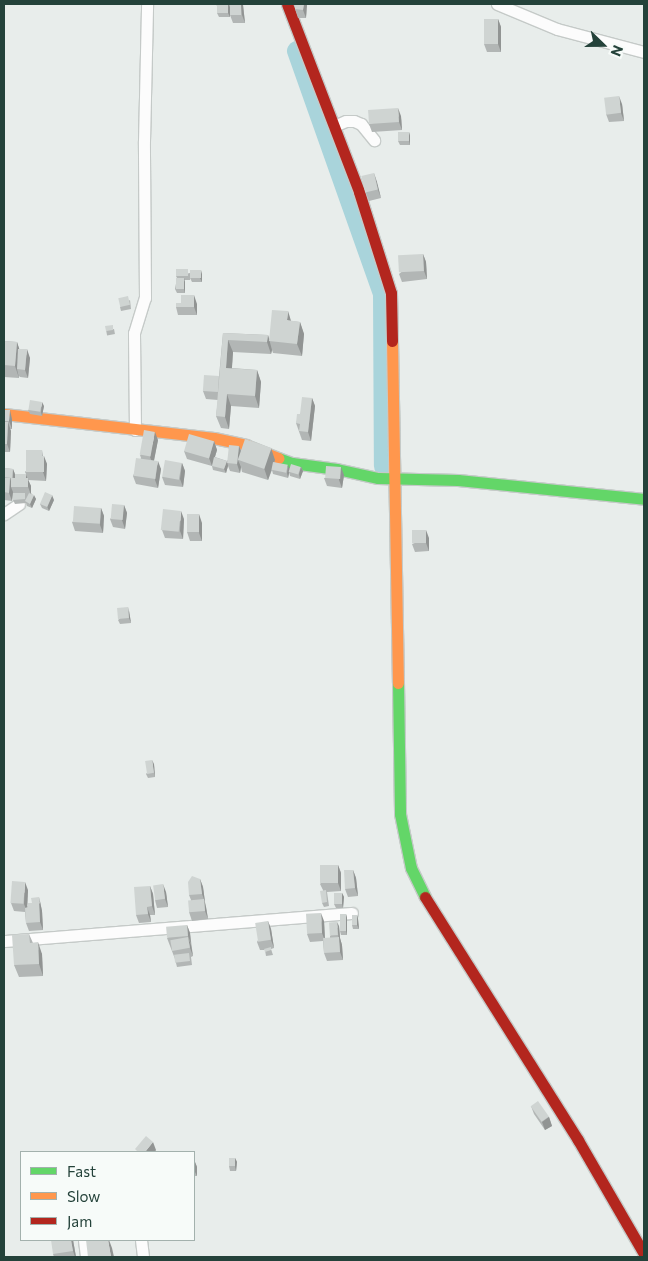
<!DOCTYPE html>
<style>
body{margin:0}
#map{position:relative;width:648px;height:1261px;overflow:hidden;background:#e8edeb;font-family:Commissioner,sans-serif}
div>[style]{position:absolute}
.river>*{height:20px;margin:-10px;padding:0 10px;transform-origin:10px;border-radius:10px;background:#a9d4db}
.roads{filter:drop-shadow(1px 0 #c5cac8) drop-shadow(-1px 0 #c5cac8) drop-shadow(0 1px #c5cac8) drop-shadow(0 -1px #c5cac8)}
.street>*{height:11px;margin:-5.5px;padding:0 5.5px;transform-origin:5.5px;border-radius:5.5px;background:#fcfcfc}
.fast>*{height:11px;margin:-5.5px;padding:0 5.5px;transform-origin:5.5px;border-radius:5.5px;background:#63d668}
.slow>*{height:11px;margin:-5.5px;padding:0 5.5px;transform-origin:5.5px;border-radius:5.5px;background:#ff974d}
.jam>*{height:11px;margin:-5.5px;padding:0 5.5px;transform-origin:5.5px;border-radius:5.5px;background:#b3261e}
.wall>*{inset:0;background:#b2b6b5;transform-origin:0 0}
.shaded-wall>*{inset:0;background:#919493}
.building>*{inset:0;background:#cfd4d2;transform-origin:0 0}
span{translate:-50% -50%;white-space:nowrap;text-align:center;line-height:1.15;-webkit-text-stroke:4.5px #f7fbf9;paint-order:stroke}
.frame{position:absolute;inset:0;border:5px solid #24423a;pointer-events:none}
.legend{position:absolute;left:20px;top:1151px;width:175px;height:90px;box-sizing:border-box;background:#f7fbf9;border:1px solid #a3b1ad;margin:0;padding:6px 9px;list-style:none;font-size:15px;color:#24423a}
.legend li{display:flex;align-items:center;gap:10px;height:25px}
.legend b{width:25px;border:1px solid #a3b1ad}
.north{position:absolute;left:578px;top:20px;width:50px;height:50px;-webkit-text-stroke:4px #f7fbf9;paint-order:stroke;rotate:112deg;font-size:14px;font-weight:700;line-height:20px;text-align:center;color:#24423a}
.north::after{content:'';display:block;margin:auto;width:18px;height:22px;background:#24423a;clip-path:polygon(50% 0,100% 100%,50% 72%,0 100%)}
</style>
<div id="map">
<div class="river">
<div style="left:297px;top:51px;width:258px;rotate:70.5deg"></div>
<div style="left:383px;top:294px;width:172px;rotate:89.7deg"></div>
</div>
<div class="roads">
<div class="street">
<div style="left:497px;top:4px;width:65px;rotate:22.6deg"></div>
<div style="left:557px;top:29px;width:90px;rotate:14.8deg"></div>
<div style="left:334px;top:126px;width:13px;rotate:-23deg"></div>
<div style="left:346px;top:121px;width:8px"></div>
<div style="left:354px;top:121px;width:8px;rotate:23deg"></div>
<div style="left:361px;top:124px;width:21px;rotate:51deg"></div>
<div style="left:135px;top:430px;width:97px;rotate:-90.6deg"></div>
<div style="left:134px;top:333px;width:37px;rotate:-73deg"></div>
<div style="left:145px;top:298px;width:157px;rotate:-90.4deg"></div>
<div style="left:144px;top:141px;width:137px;rotate:-88.7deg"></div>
<div style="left:4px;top:514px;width:18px;rotate:-34deg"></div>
<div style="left:4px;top:941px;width:349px;rotate:-4.6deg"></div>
<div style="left:84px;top:1240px;width:17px;rotate:83deg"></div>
<div style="left:141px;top:1240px;width:17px;rotate:83deg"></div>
</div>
<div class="fast">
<div style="left:278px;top:458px;width:15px;rotate:20deg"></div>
<div style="left:292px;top:463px;width:45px;rotate:7.6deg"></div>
<div style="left:337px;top:469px;width:42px;rotate:12.4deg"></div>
<div style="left:378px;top:478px;width:80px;rotate:1.4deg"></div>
<div style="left:458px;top:480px;width:187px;rotate:5.8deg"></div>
<div style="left:398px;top:683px;width:131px;rotate:89.1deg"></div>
<div style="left:400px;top:814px;width:55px;rotate:78.5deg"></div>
<div style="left:411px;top:868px;width:32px;rotate:64deg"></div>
</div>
<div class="slow">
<div style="left:392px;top:341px;width:342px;rotate:89deg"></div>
<div style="left:4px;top:414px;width:211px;rotate:6.5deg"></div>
<div style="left:214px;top:438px;width:33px;rotate:12deg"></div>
<div style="left:246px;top:445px;width:35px;rotate:22deg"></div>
</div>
<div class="jam">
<div style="left:287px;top:4px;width:201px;rotate:69deg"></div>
<div style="left:359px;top:192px;width:106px;rotate:72.4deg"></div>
<div style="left:391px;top:293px;width:48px;rotate:88.8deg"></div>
<div style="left:425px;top:897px;width:287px;rotate:57.8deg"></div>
<div style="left:578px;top:1140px;width:132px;rotate:59.9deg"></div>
</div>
</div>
<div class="wall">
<div style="clip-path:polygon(216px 4px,246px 4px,246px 5px,243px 5px,245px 23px,233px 23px,230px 15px,230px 17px,219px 17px,217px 13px,217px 6px)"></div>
<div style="clip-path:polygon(295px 4px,307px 4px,306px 18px,298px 18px,295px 9px)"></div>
<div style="clip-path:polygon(498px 19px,501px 27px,501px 52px,487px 52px,484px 44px)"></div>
<div style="clip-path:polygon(622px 104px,624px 121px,609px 122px,606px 114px)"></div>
<div style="clip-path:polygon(401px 116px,402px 130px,372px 132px,369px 124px)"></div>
<div style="clip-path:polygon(409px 132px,410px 136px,410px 145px,400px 145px,398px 141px)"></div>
<div style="clip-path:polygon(374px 173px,381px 198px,369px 201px,366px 193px)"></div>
<div style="clip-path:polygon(423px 254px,426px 262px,427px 279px,402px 282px,399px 274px)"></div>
<div style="clip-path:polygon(190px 273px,190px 280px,184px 280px,185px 282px,185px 293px,177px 293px,175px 289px,177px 278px,176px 276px)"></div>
<div style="clip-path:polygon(202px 274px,202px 282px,192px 282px,190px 278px)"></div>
<div style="clip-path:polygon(130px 300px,131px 309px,121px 311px,120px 307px)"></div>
<div style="clip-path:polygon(197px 304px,197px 315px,178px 315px,176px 307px)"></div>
<div style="clip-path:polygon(291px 321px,300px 322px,304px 334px,302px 356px,273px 353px,272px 350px,271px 354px,233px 352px,232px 368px,257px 370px,261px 382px,259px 408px,231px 406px,229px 429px,221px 428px,216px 416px,218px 400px,206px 399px,203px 391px,219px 376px,223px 333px,268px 335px,269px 339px)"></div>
<div style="left:114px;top:329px;width:5px;height:8px;rotate:79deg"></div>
<div style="clip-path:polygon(4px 341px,17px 342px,19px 349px,30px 358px,28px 378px,20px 377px,19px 376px,19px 378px,4px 377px)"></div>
<div style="clip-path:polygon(312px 398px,315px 406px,311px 441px,302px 440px,296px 423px,300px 414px)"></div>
<div style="clip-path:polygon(44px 406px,42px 416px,30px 414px,28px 410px)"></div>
<div style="clip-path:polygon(4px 410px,12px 419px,12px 429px,10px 429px,11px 431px,10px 452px,4px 452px)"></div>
<div style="clip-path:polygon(158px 440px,154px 461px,161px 469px,158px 488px,136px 484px,133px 476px,141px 458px,140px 455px)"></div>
<div style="clip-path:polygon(214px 441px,217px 450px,215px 457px,227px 461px,239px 446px,241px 450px,275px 460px,274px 462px,290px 469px,301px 467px,303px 471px,300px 479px,290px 476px,289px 472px,288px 478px,273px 474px,272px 470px,268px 480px,242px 472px,241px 467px,240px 473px,230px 471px,228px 466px,226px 473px,213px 470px,212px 466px,187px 459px,184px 451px)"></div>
<div style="clip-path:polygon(42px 450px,43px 456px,47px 464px,46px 481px,28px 480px,31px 486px,31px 493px,36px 499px,32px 508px,27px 506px,26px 503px,15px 504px,13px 500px,13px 492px,12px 501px,4px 500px,4px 468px,13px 469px,15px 474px,26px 474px,25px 472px)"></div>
<div style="clip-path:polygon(182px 463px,185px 471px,183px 487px,165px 485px,162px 477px)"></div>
<div style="clip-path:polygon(344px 475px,342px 488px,327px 486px,324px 478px)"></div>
<div style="clip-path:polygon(54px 500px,49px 511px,42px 508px,40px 504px)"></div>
<div style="clip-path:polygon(124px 505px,127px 513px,125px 529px,113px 527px,110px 519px)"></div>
<div style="clip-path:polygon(101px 508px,104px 516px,103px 533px,75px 531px,72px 522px)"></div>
<div style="clip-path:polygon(184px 519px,183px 539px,165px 538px,162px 530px)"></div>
<div style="clip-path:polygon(202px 523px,202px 541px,190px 541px,187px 532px)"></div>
<div style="clip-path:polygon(429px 538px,429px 551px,415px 552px,412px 544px)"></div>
<div style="clip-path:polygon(129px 611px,131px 623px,120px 624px,118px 620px)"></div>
<div style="clip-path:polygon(154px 764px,155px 777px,148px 778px,146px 774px)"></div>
<div style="clip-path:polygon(338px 865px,341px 873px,341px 891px,327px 892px,329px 906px,324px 907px,322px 903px,323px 890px,320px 884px)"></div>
<div style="clip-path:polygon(353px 870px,356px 878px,358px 896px,348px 897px,345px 889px)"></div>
<div style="clip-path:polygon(200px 879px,203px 887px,205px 902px,206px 907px,208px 919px,192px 921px,189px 912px,191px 900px,189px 895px)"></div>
<div style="clip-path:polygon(150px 886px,153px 894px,155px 915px,150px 915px,151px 922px,139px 923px,136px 915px)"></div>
<div style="clip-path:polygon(28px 890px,27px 907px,32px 903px,40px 901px,42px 911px,43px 930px,29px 931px,26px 923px,25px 912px,14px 911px,11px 903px)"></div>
<div style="clip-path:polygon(166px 892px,168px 907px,157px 908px,155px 900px)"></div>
<div style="clip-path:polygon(342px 893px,344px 897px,343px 908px,336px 908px,334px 904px)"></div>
<div style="clip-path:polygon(346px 914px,347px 918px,347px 935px,341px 935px,340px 931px)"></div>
<div style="clip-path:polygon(357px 915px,358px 919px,359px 929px,353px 929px,352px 925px)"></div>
<div style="clip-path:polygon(268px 921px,271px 929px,274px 948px,271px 949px,273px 955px,266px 956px,265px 950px,260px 950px,257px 942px)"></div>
<div style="clip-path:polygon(324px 921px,325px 938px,330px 938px,330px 936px,339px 926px,340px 938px,342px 945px,343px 960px,327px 961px,324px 953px,323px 941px,310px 942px,307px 934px)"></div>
<div style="clip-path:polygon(187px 925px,190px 933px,193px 956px,191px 957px,192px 965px,177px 967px,175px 959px,167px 938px)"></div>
<div style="clip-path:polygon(29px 934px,33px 943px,42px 954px,43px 976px,19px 977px,14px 965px)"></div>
<div style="clip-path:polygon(531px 1106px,549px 1117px,552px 1126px,545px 1130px,534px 1114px)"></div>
<div style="clip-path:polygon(235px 1158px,237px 1162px,236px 1171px,230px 1171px,229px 1166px)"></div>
<div style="clip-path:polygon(194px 1162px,195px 1162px,197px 1167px,197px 1176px,194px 1176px)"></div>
<div style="clip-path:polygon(73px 1240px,76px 1257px,54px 1257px,53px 1254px)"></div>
</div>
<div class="shaded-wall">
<div style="clip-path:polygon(228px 4px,230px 7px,230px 17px,228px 13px)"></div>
<div style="clip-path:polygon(241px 4px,242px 4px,243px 5px,245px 23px,242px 15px)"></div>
<div style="clip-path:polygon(304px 4px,307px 4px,306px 18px,303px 10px)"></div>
<div style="clip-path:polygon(498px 19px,501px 27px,501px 52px,498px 44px)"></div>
<div style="clip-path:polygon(619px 96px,622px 104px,624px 121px,621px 113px)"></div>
<div style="clip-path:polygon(398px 108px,401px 116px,402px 130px,399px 122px)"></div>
<div style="clip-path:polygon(409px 132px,410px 136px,410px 145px,409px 141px)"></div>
<div style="clip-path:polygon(374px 173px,377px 182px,381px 198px,378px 190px)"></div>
<div style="clip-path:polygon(423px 254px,426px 262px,427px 279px,424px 271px)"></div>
<div style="clip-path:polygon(201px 270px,202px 274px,202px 282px,200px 278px)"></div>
<div style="clip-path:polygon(184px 278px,185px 282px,185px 293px,184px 289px)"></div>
<div style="clip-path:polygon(194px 295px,197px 304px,197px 315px,194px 307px)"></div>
<div style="clip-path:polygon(288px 311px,292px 324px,287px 320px)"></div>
<div style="clip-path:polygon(300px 322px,304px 334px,302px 356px,297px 344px)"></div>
<div style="clip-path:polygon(268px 335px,272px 350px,271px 354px,267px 342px)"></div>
<div style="clip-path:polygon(228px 340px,233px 352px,231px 380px,226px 368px)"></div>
<div style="clip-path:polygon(17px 342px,21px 354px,17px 369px,19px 378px,15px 366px)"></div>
<div style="clip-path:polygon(27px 349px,30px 358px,28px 378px,25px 370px)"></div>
<div style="clip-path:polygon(257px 370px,261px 382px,259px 408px,255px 396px)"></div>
<div style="clip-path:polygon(227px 394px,231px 406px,229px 429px,225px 417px)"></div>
<div style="clip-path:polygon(312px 398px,315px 406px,311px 441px,308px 432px)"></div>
<div style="clip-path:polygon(42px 402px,44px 406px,42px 416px,41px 412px)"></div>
<div style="clip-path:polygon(10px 410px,12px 419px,12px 429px,9px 421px)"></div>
<div style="clip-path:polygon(8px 422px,11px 431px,10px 452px,7px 444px)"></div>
<div style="clip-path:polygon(155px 432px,158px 440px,153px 465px,150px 457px)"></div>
<div style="clip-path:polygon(214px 441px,217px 450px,212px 466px,209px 458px)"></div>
<div style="clip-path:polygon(239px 446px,242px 454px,238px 460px,241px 467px,240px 473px,237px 464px)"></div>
<div style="clip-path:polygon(271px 448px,275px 460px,268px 480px,264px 468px)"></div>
<div style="clip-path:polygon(44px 456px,47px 464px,46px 481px,43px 472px)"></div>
<div style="clip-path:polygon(158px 461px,161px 469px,158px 488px,155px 480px)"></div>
<div style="clip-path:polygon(227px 461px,228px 466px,226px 473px,224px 469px)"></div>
<div style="clip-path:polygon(182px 463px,185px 471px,183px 487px,180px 479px)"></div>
<div style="clip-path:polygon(288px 465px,290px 469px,288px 478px,287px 473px)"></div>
<div style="clip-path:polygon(301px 467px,303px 471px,300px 479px,299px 474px)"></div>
<div style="clip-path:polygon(341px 467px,344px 475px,342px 488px,339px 480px)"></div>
<div style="clip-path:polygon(13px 469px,16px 477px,16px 485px,13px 477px)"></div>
<div style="clip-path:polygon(26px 475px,31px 486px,31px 495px,26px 481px)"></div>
<div style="clip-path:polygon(10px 478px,13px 487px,11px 487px,13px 492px,12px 501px,9px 493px)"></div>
<div style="clip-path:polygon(34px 495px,36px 499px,32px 508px,30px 504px)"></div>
<div style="clip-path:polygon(52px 495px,54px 500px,49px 511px,47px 506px)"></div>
<div style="clip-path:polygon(124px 505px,127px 513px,125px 529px,122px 520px)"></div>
<div style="clip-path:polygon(101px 508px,104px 516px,103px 533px,100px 525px)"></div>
<div style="clip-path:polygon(181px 511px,184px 519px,183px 539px,180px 531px)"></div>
<div style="clip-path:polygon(199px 514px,202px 523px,202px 541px,199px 533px)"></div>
<div style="clip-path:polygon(426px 530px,429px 538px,429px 551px,426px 543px)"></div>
<div style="clip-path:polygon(128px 607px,129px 611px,131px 623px,129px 618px)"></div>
<div style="clip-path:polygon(152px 760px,154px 764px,155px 777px,154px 773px)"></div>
<div style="clip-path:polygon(338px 865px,341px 873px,341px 891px,338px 883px)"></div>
<div style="clip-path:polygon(353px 870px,356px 878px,358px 896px,355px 888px)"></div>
<div style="clip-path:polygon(200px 879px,203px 887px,205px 902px,202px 894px)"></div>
<div style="clip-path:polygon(25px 882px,28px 890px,27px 912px,24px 904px)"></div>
<div style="clip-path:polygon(163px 884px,166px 892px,168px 907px,165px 899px)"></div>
<div style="clip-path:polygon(150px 886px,153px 894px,155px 915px,152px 906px)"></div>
<div style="clip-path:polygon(342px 893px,344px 897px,343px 908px,342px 904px)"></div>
<div style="clip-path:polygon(39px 897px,42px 911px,43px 930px,40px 922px)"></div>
<div style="clip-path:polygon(204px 899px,206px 907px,208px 919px,205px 911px)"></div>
<div style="clip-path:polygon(147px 907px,150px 915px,151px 922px,148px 914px)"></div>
<div style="clip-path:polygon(321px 913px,324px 921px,325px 941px,322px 933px)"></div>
<div style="clip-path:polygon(346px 914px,347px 918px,347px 935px,346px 931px)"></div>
<div style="clip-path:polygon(357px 915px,358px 919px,359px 929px,357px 925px)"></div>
<div style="clip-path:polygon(268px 921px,271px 929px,274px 948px,271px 940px)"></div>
<div style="clip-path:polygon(337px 922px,339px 926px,340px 938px,342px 945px,343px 960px,340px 952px)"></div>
<div style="clip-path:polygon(187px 925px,190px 933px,191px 944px,188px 936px)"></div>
<div style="clip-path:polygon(188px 937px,191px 945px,193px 956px,190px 948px)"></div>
<div style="clip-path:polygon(38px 942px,42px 954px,43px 976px,39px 964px)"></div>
<div style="clip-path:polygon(549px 1117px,552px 1126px,545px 1130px,542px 1122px)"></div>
<div style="clip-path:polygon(153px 1142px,156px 1150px,155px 1152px,145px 1152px)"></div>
<div style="clip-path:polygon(235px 1158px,237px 1162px,236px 1171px,235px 1167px)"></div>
<div style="clip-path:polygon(195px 1162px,197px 1167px,197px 1176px,195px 1172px)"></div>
<div style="clip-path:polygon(71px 1240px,73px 1240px,76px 1257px,75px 1257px,73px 1251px)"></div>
<div style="clip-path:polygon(108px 1240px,109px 1240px,112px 1248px,114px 1257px,111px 1257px)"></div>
</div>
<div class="building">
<div style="left:217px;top:4px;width:11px;height:9px"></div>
<div style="left:230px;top:4px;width:11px;height:11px"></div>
<div style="clip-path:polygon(295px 4px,304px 4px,303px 10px,295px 9px)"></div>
<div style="left:484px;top:19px;width:14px;height:25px"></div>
<div style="left:619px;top:96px;width:17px;height:15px;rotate:83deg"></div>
<div style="left:398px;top:108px;width:14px;height:30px;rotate:86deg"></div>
<div style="left:398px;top:132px;width:11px;height:9px"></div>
<div style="left:374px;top:173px;width:17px;height:13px;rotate:77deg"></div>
<div style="left:423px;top:254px;width:17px;height:25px;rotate:87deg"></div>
<div style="left:176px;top:269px;width:12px;height:7px"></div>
<div style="left:190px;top:270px;width:11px;height:8px"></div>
<div style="left:176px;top:278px;width:8px;height:11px"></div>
<div style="clip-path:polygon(181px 295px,194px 295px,194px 307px,176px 307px,176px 303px,181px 303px)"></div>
<div style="left:128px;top:296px;width:9px;height:10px;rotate:77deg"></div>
<div style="clip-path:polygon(272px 310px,288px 311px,287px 320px,300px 322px,297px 344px,269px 341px)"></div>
<div style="clip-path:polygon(113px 325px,113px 330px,106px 331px,105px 326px)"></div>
<div style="clip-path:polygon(223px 333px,268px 335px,267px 342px,228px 340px,226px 368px,257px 370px,255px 396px,227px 394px,225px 417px,216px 416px)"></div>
<div style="clip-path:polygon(4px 341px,17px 342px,15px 366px,4px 365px)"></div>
<div style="clip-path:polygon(18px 349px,27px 349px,25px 370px,17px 369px)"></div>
<div style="left:204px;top:375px;width:15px;height:16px;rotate:4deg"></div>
<div style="clip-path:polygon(302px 397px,312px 398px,308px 432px,299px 431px,300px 424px,296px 423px,297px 414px,300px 414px)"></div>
<div style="left:30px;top:400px;width:12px;height:10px;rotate:9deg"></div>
<div style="clip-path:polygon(4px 410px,10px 410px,9px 421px,4px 421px)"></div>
<div style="clip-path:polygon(4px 422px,8px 422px,7px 444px,4px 444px)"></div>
<div style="left:144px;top:430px;width:11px;height:25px;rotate:10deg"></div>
<div style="left:189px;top:434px;width:26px;height:18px;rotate:16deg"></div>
<div style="left:245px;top:439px;width:28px;height:22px;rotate:19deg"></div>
<div style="left:229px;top:445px;width:10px;height:18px;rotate:6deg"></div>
<div style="left:26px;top:450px;width:16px;height:6px"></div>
<div style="left:26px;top:456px;width:18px;height:16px"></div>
<div style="clip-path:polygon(214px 457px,227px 461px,224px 469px,212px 466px)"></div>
<div style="left:136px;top:458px;width:22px;height:18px;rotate:8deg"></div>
<div style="left:165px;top:460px;width:17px;height:17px;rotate:10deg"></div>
<div style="left:273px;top:462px;width:15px;height:8px;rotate:11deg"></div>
<div style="left:291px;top:464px;width:10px;height:8px;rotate:17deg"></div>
<div style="left:326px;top:466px;width:15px;height:12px;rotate:4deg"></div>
<div style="left:4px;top:468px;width:9px;height:9px;rotate:6deg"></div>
<div style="left:15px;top:474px;width:11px;height:4px"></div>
<div style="clip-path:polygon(4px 478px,10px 478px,9px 493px,4px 492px)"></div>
<div style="left:11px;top:478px;width:17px;height:9px"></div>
<div style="left:45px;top:492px;width:8px;height:13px;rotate:23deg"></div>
<div style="clip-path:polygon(13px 493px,25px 493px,25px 499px,13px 500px)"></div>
<div style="clip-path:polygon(29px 493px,34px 495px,30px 504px,25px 501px)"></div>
<div style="left:112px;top:504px;width:12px;height:15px;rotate:5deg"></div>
<div style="left:74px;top:506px;width:27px;height:16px;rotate:4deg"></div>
<div style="left:163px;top:509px;width:18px;height:21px;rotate:6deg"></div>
<div style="left:187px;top:514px;width:12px;height:18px"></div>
<div style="left:426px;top:530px;width:13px;height:14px;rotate:90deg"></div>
<div style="left:128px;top:607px;width:11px;height:11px;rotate:85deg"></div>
<div style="left:152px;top:760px;width:13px;height:7px;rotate:81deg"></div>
<div style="left:338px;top:865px;width:18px;height:18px;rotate:90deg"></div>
<div style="clip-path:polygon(344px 870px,353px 870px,355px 888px,345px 889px)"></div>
<div style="clip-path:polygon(192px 876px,200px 879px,202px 894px,189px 895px,188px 882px)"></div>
<div style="left:12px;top:881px;width:13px;height:22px;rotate:4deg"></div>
<div style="left:163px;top:884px;width:15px;height:10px;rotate:82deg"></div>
<div style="clip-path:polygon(150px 886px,152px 906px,147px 907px,148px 914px,136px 915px,134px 887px)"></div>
<div style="clip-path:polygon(326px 890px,327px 902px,322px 903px,320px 891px)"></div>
<div style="left:334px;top:893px;width:8px;height:11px"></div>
<div style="clip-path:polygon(39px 897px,40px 904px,39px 903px,32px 903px,31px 898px)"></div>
<div style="left:204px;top:899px;width:12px;height:16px;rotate:85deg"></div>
<div style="clip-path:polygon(28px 903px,39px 903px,40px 922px,26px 923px,25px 908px,28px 907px)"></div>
<div style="left:321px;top:913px;width:20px;height:15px;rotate:87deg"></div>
<div style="left:340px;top:914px;width:6px;height:17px"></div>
<div style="left:352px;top:915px;width:5px;height:10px"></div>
<div style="left:268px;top:921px;width:19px;height:13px;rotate:81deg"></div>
<div style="left:337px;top:922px;width:13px;height:8px;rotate:86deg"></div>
<div style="left:187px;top:925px;width:11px;height:21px;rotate:85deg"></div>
<div style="clip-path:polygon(29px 934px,30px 943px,38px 942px,39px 964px,14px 965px,12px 935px)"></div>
<div style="left:188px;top:937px;width:11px;height:18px;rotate:80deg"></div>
<div style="left:339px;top:937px;width:15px;height:16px;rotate:86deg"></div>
<div style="clip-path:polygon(271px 947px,271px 950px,265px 952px,264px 949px)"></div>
<div style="left:189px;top:953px;width:8px;height:15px;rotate:83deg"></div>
<div style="left:538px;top:1101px;width:19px;height:9px;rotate:55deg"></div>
<div style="clip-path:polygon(146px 1136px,153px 1142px,145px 1152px,138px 1152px,135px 1149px)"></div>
<div style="left:229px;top:1158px;width:6px;height:8px"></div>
<div style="left:194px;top:1162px;width:1px;height:10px"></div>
<div style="clip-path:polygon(51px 1240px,71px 1240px,73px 1251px,53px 1254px)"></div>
<div style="clip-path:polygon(86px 1240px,108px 1240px,111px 1257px,88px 1257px)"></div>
</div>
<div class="frame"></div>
<ul class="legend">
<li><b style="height:6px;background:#63d668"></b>Fast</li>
<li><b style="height:6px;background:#ff974d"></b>Slow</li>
<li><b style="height:6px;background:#b3261e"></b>Jam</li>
</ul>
<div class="north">N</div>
</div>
